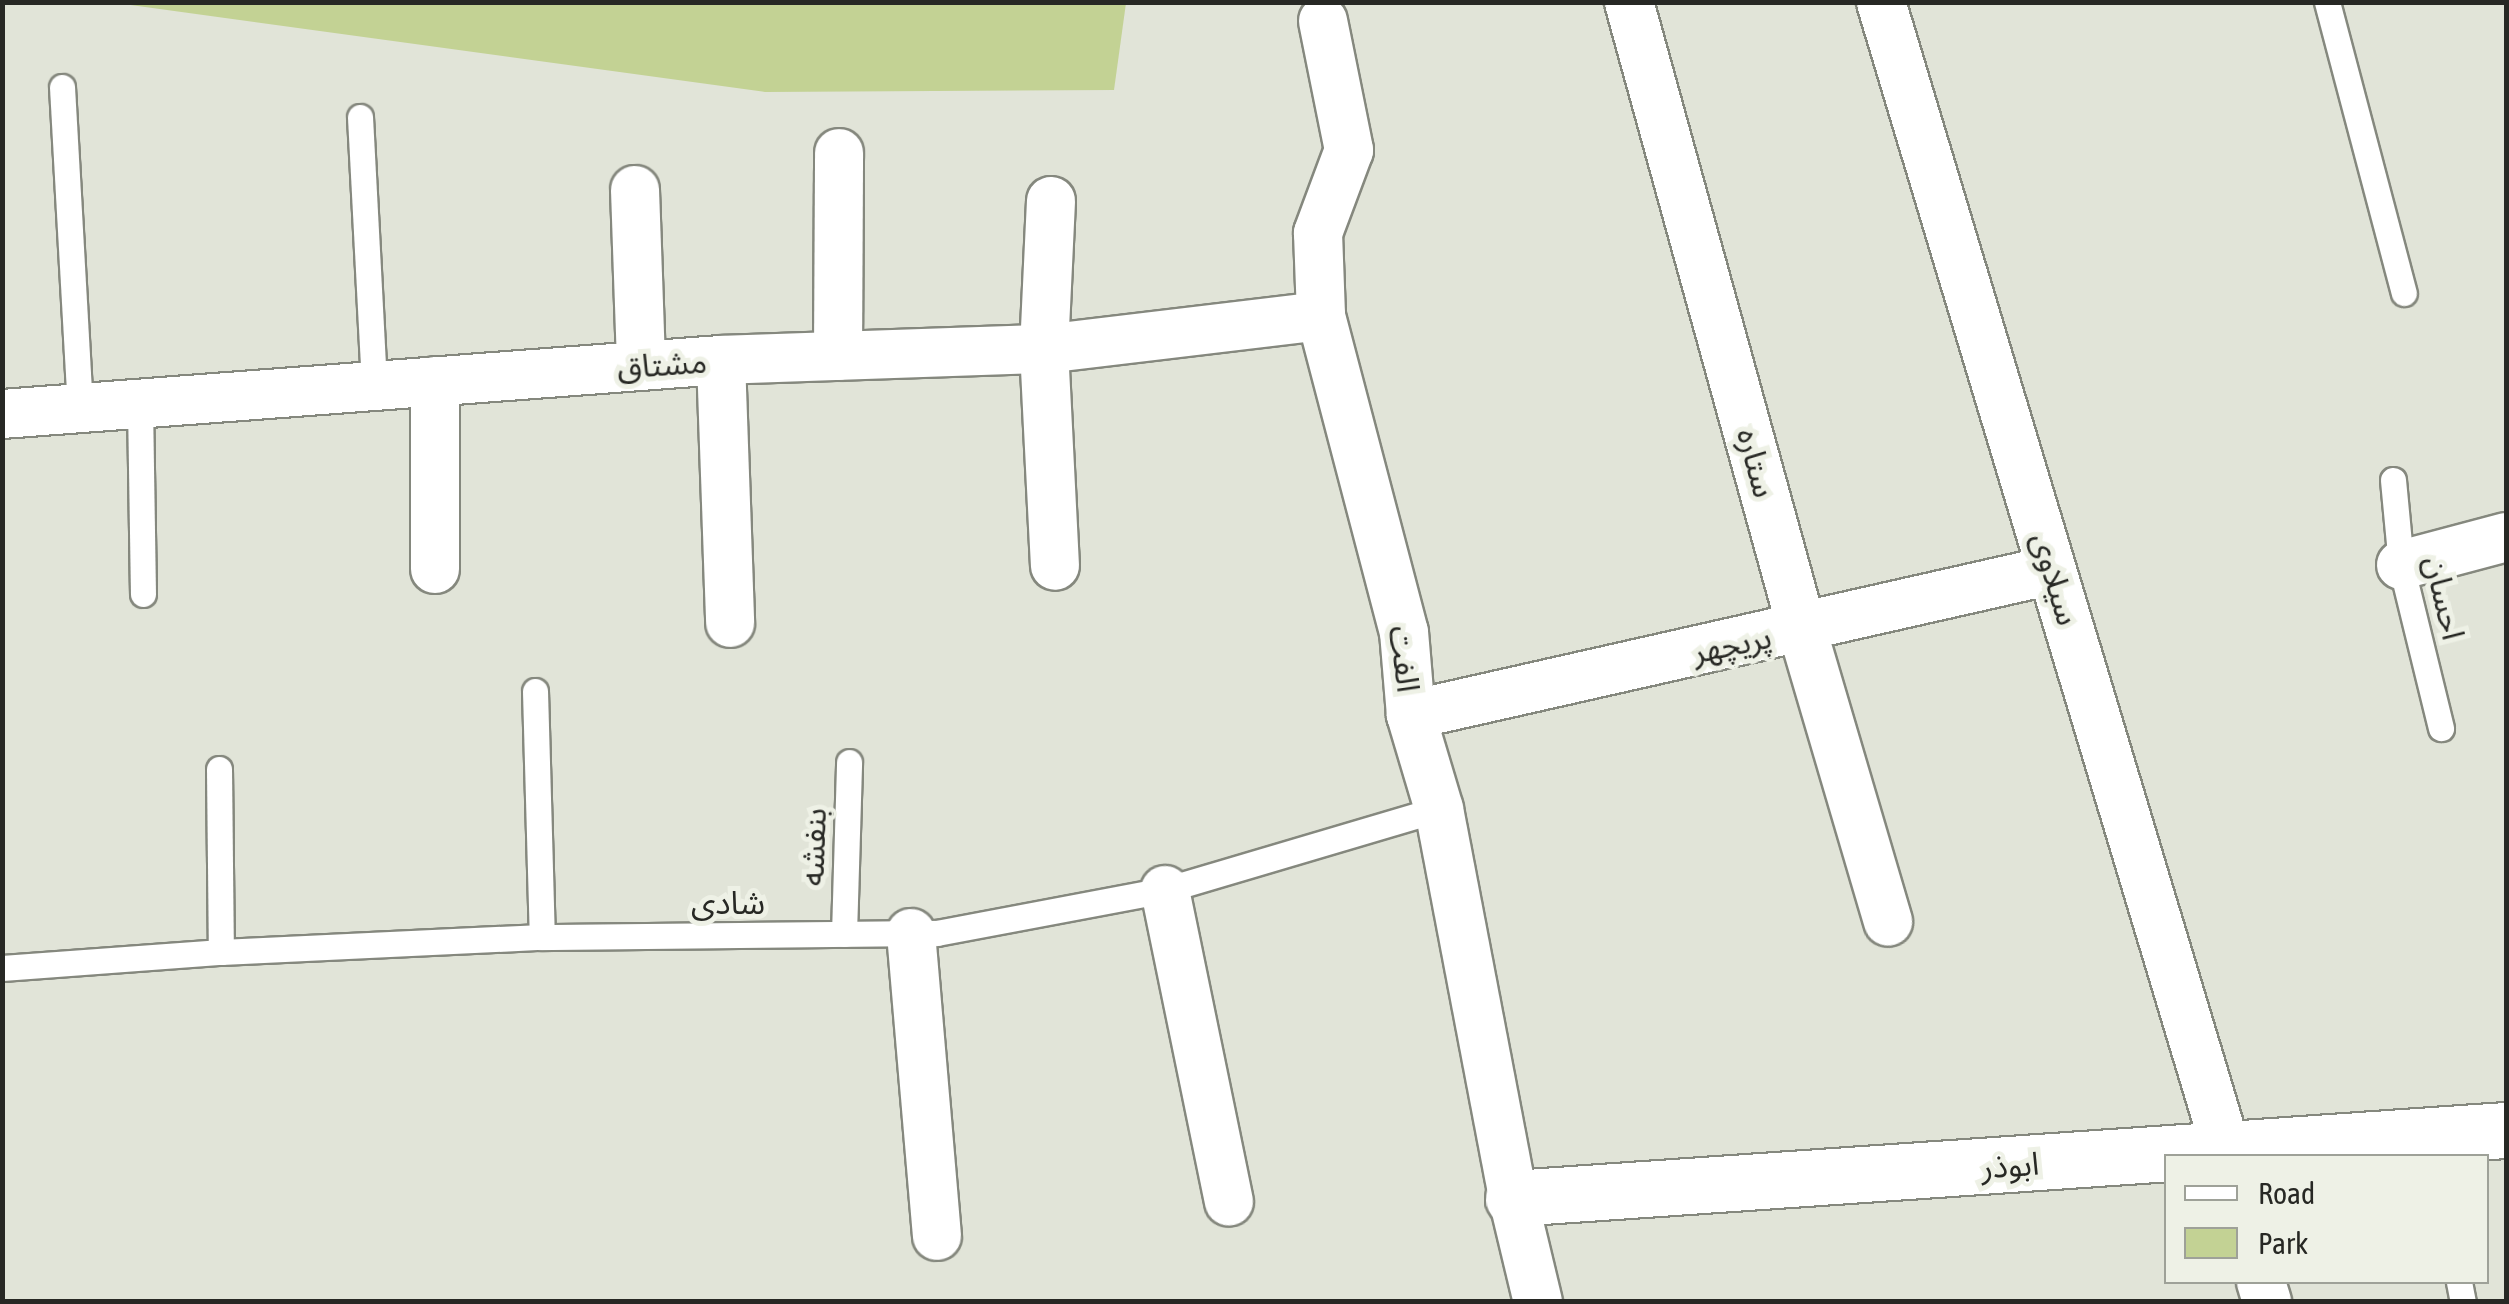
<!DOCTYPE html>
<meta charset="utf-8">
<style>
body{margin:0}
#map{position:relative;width:2509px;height:1304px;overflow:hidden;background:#e1e4d8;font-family:"Asap Condensed","Noto Sans Arabic",sans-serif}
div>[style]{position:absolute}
.green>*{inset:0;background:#c3d294}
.roads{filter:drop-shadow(2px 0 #85887e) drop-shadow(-2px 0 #85887e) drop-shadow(0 2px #85887e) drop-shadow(0 -2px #85887e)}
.service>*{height:25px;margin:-12.5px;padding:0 12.5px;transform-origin:12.5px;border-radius:12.5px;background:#fff}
.minor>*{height:48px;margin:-24px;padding:0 24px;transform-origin:24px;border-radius:24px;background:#fff}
.tertiary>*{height:55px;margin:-27.5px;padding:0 27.5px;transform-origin:27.5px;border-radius:27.5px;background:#fff}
span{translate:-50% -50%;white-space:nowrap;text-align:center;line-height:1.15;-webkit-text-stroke:10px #eef1e6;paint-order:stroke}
.street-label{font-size:32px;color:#272824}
.frame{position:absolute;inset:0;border:5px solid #272824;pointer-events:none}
.legend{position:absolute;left:2164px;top:1154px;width:325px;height:130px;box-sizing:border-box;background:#eef1e6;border:2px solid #9ea198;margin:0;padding:12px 18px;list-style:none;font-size:30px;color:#272824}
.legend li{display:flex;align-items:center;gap:20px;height:50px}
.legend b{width:50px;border:2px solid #9ea198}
</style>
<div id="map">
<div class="green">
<div style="clip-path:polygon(116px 3px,1126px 3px,1114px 90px,765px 92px)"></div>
</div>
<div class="roads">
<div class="service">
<div style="left:2327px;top:2px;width:301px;rotate:75.2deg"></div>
<div style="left:62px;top:87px;width:322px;rotate:86.8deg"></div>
<div style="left:360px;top:117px;width:269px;rotate:87deg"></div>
<div style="left:140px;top:404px;width:190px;rotate:89.1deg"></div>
<div style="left:2393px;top:480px;width:85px;rotate:84.6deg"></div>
<div style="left:2401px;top:565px;width:168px;rotate:76.2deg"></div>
<div style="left:535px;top:691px;width:246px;rotate:88.4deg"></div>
<div style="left:219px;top:769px;width:183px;rotate:89.4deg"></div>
<div style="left:844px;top:934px;width:172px;rotate:-88.3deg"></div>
<div style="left:2px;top:968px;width:220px;rotate:-4.2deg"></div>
<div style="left:221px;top:952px;width:321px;rotate:-2.7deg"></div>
<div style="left:542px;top:937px;width:395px;rotate:-0.6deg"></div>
<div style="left:937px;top:933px;width:232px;rotate:-10.7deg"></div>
<div style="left:1165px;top:890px;width:286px;rotate:-16.5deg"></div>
<div style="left:2459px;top:1282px;width:20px;rotate:79deg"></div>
</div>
<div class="minor">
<div style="left:1629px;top:2px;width:650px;rotate:74.57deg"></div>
<div style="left:1802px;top:629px;width:305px;rotate:73.6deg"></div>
<div style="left:1881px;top:2px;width:1205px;rotate:73.26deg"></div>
<div style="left:1323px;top:21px;width:132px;rotate:78.6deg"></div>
<div style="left:1349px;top:150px;width:89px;rotate:110.5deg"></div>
<div style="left:1318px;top:233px;width:83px;rotate:87.9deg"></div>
<div style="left:1321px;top:316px;width:327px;rotate:75.3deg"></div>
<div style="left:1404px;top:632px;width:83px;rotate:85.2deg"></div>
<div style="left:1411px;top:715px;width:98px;rotate:73.4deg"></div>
<div style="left:1439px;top:809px;width:396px;rotate:79.2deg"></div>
<div style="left:1513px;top:1198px;width:107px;rotate:76.5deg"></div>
<div style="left:635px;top:190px;width:176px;rotate:88deg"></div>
<div style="left:1051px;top:201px;width:148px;rotate:92.7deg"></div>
<div style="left:1044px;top:349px;width:217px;rotate:87.1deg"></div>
<div style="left:838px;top:356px;width:203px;rotate:-89.7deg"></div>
<div style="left:721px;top:360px;width:263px;rotate:88deg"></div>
<div style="left:2px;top:414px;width:721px;rotate:-4.3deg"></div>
<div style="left:721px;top:360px;width:323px;rotate:-2deg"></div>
<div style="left:1044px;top:349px;width:279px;rotate:-6.8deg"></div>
<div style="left:2401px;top:565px;width:109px;rotate:-14.9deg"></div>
<div style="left:435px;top:569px;width:188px;rotate:-90deg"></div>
<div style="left:1411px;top:715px;width:657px;rotate:-12.75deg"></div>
<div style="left:1165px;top:890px;width:318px;rotate:78.4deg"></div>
<div style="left:911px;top:933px;width:304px;rotate:85.1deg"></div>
<div style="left:2261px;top:1282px;width:21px;rotate:73deg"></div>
</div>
<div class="tertiary">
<div style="left:1513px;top:1198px;width:995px;rotate:-3.92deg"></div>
</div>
</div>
<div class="street-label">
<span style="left:662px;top:365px;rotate:-4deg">مشتاق</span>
<span style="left:1756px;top:463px;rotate:75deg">ستاره</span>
<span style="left:2055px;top:579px;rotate:73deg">سیلاوی</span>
<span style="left:2444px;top:598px;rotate:77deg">احسان</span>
<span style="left:1732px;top:645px;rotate:-12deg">پریچهر</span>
<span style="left:1404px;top:659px;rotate:83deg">الفت</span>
<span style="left:814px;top:847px;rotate:-88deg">بنفشه</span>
<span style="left:728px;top:903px">شادی</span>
<span style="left:2010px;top:1166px;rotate:-4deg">ابوذر</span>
</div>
<div class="frame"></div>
<ul class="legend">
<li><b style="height:12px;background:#fff"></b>Road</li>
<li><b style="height:28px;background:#c3d294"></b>Park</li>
</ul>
</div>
